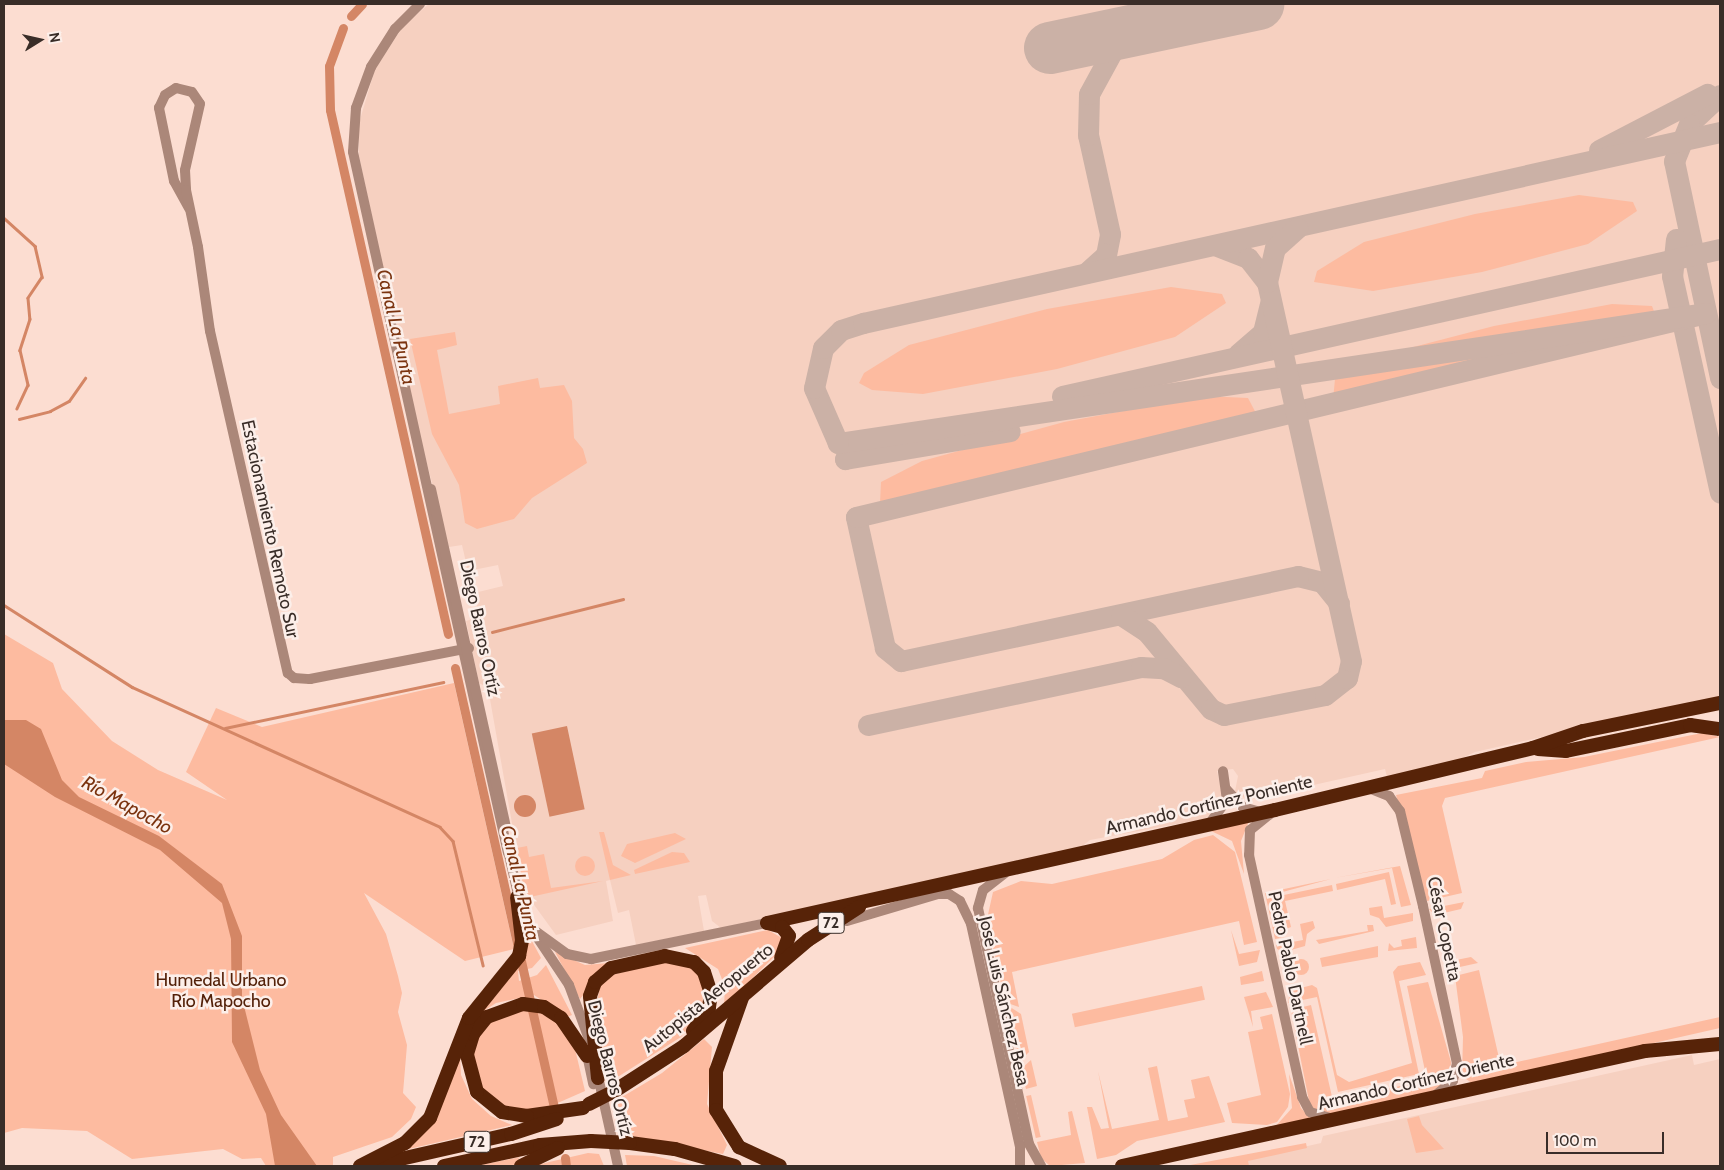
<!DOCTYPE html>
<meta charset="utf-8">
<style>
body{margin:0}
#map{position:relative;width:1724px;height:1170px;overflow:hidden;background:#fcddd1;font-family:Cabin,sans-serif}
div>[style]{position:absolute}
.built>*{inset:0;background:#f6d0c0}
.green>*{inset:0;background:#fdbba0;transform-origin:0 0}
.round{border-radius:50%}
.water>*{inset:0;background:#d48665;transform-origin:0 0}
.stream>*{height:2.5px;margin:-1.25px;padding:0 1.25px;transform-origin:1.25px;border-radius:1.25px;background:#d48665}
.canal>*{height:9px;margin:-4.5px;padding:0 4.5px;transform-origin:4.5px;border-radius:4.5px;background:#d48665}
.taxiway>*{height:21px;margin:-10.5px;padding:0 10.5px;transform-origin:10.5px;border-radius:10.5px;background:#cbb1a6}
.runway>*{height:52px;margin:-26px;padding:0 26px;transform-origin:26px;border-radius:26px;background:#cbb1a6}
.minor>*{height:10px;margin:-5px;padding:0 5px;transform-origin:5px;border-radius:5px;background:#ab8779}
.highway>*{height:14px;margin:-7px;padding:0 7px;transform-origin:7px;border-radius:7px;background:#572308}
.highway-bridge>*{height:14px;margin:-7px;padding:0 7px;transform-origin:7px;border-radius:7px;background:#572308}
span{translate:-50% -50%;white-space:nowrap;text-align:center;line-height:1.15;-webkit-text-stroke:5px #fcefea;paint-order:stroke}
.shield-label span{padding:1px 4px;background:#fcefea;border:1px solid;border-radius:4px;-webkit-text-stroke-width:0}
.shield-label{font-size:16px;color:#392d28;font-weight:700}
.street-label{font-size:18px;color:#392d28}
.park-label{font-size:18px;color:#532109}
.water-label{font-size:19px;color:#7b330f;font-style:italic}
.frame{position:absolute;inset:0;border:5px solid #392d28;pointer-events:none}
.north{position:absolute;left:15px;top:15px;width:50px;height:50px;-webkit-text-stroke:4px #fcefea;paint-order:stroke;rotate:80deg;font-size:14px;font-weight:700;line-height:20px;text-align:center;color:#392d28}
.north::after{content:'';display:block;margin:auto;width:18px;height:22px;background:#392d28;clip-path:polygon(50% 0,100% 100%,50% 72%,0 100%)}
.scale{position:absolute;left:1546px;top:1132px;width:118px;height:22px;box-sizing:border-box;border:2px solid #392d28;border-top:0;padding-left:6px;font-size:15px;line-height:18px;white-space:nowrap;color:#392d28;-webkit-text-stroke:4px #fcefea;paint-order:stroke}
</style>
<div id="map">
<div class="built">
<div style="clip-path:polygon(429px 4px,1720px 4px,1720px 697px,1475px 752px,1443px 767px,1387px 777px,1385px 769px,1247px 800px,1235px 791px,1238px 776px,1233px 769px,1217px 771px,1223px 797px,1213px 814px,1204px 819px,1090px 840px,1080px 848px,721px 928px,712px 921px,706px 895px,698px 896px,704px 931px,636px 945px,629px 910px,618px 913px,610px 880px,606px 881px,613px 921px,556px 935px,524px 891px,488px 688px,479px 683px,466px 621px,479px 617px,474px 593px,503px 586px,498px 565px,468px 571px,462px 545px,449px 547px,417px 426px,359px 156px,359px 123px,375px 69px,404px 25px)"></div>
<div style="clip-path:polygon(1692px 1055px,1694px 1065px,1720px 1059px,1720px 1166px,1247px 1166px,1245px 1160px,1321px 1143px,1323px 1136px)"></div>
</div>
<div class="green">
<div style="clip-path:polygon(1579px 195px,1633px 202px,1637px 211px,1588px 244px,1482px 272px,1373px 291px,1314px 282px,1317px 271px,1364px 242px,1475px 214px)"></div>
<div style="clip-path:polygon(1171px 287px,1222px 294px,1226px 303px,1175px 337px,1057px 369px,923px 394px,872px 390px,859px 383px,864px 373px,909px 345px,1047px 309px)"></div>
<div style="clip-path:polygon(1612px 304px,1652px 306px,1660px 327px,1333px 400px,1335px 379px,1375px 357px,1494px 326px)"></div>
<div style="clip-path:polygon(455px 332px,457px 345px,437px 350px,449px 414px,500px 404px,498px 386px,538px 378px,540px 388px,564px 385px,572px 401px,574px 438px,583px 449px,587px 463px,532px 498px,514px 519px,477px 529px,465px 523px,459px 485px,432px 434px,410px 339px)"></div>
<div style="clip-path:polygon(1204px 396px,1248px 398px,1258px 417px,880px 503px,881px 482px,922px 461px,1064px 422px)"></div>
<div style="clip-path:polygon(4px 634px,53px 663px,62px 689px,112px 741px,158px 770px,227px 800px,186px 772px,216px 708px,262px 727px,454px 683px,514px 949px,465px 961px,364px 893px,386px 934px,398px 976px,402px 993px,398px 1012px,407px 1045px,403px 1093px,416px 1107px,411px 1119px,392px 1137px,333px 1157px,333px 1166px,266px 1166px,261px 1158px,242px 1159px,223px 1149px,132px 1159px,87px 1131px,22px 1128px,4px 1133px)"></div>
<div style="clip-path:polygon(1702px 733px,1720px 737px,1445px 798px,1442px 806px,1462px 893px,1427px 901px,1396px 795px,1482px 778px,1485px 771px,1526px 762px,1584px 757px)"></div>
<div style="clip-path:polygon(1249px 821px,1241px 841px,1244px 874px,1232px 841px,1209px 830px)"></div>
<div style="clip-path:polygon(599px 832px,604px 832px,613px 865px,631px 875px,610px 880px)"></div>
<div style="clip-path:polygon(675px 833px,686px 839px,635px 863px,621px 856px,627px 844px)"></div>
<div style="clip-path:polygon(1213px 835px,1235px 852px,1257px 942px,1244px 945px,1239px 921px,1012px 972px,1019px 1007px,1005px 1002px,987px 919px,993px 892px,1021px 881px,1052px 884px,1162px 859px,1194px 840px)"></div>
<div style="clip-path:polygon(527px 846px,529px 857px,544px 854px,551px 888px,603px 881px,530px 897px,524px 891px,517px 848px)"></div>
<div style="clip-path:polygon(672px 852px,684px 853px,690px 862px,635px 874px,634px 870px)"></div>
<div class="round" style="left:575px;top:856px;width:20px;height:20px"></div>
<div style="clip-path:polygon(1400px 866px,1411px 905px,1401px 907px,1392px 868px,1334px 878px)"></div>
<div style="clip-path:polygon(1389px 872px,1396px 904px,1391px 905px,1385px 879px,1337px 890px,1336px 884px)"></div>
<div style="clip-path:polygon(1331px 879px,1275px 894px,1284px 937px,1275px 939px,1265px 893px)"></div>
<div style="clip-path:polygon(1332px 885px,1333px 891px,1285px 901px,1291px 927px,1286px 929px,1279px 896px)"></div>
<div style="clip-path:polygon(1464px 902px,1461px 909px,1435px 915px,1429px 909px)"></div>
<div style="clip-path:polygon(1382px 906px,1384px 918px,1413px 913px,1413px 921px,1386px 927px,1379px 918px,1370px 915px,1369px 908px)"></div>
<div style="clip-path:polygon(1313px 921px,1315px 928px,1307px 934px,1305px 946px,1284px 952px,1277px 949px,1276px 945px,1303px 940px,1300px 924px)"></div>
<div style="clip-path:polygon(1367px 925px,1373px 925px,1374px 931px,1319px 944px,1316px 940px,1368px 931px)"></div>
<div style="clip-path:polygon(526px 930px,541px 958px,532px 968px,518px 971px,519px 981px,537px 975px,546px 965px,572px 1015px,567px 1017px,534px 995px,496px 1003px,476px 1016px,517px 968px,523px 966px)"></div>
<div style="clip-path:polygon(768px 930px,782px 938px,781px 950px,724px 1006px,725px 987px,718px 969px,685px 948px)"></div>
<div style="clip-path:polygon(1231px 930px,1239px 954px,1260px 950px,1257px 962px,1239px 966px)"></div>
<div style="clip-path:polygon(1416px 937px,1417px 948px,1388px 951px,1389px 943px,1394px 948px,1402px 946px,1401px 940px)"></div>
<div style="clip-path:polygon(1378px 946px,1378px 957px,1322px 967px,1320px 958px)"></div>
<div style="clip-path:polygon(555px 952px,585px 965px,609px 963px,580px 999px)"></div>
<div style="clip-path:polygon(1471px 957px,1478px 963px,1446px 970px,1451px 961px)"></div>
<div class="round" style="left:1293px;top:959px;width:16px;height:16px"></div>
<div style="clip-path:polygon(666px 960px,694px 967px,704px 984px,702px 1010px,681px 1037px,608px 1083px,594px 1019px,600px 986px,612px 975px)"></div>
<div style="clip-path:polygon(1420px 962px,1426px 975px,1399px 981px,1419px 1074px,1338px 1092px,1317px 997px,1288px 1003px,1290px 991px,1312px 985px,1317px 988px,1337px 1075px,1349px 1082px,1412px 1063px,1393px 972px,1398px 966px)"></div>
<div style="clip-path:polygon(1479px 970px,1499px 1058px,1508px 1064px,1720px 1017px,1720px 1028px,1473px 1084px,1462px 1076px,1463px 1037px,1455px 976px)"></div>
<div style="clip-path:polygon(1262px 971px,1264px 981px,1241px 985px,1240px 977px)"></div>
<div style="clip-path:polygon(1428px 982px,1451px 1062px,1450px 1080px,1439px 1091px,1326px 1116px,1310px 1106px,1291px 1010px,1311px 1005px,1333px 1101px,1427px 1080px,1407px 986px)"></div>
<div style="left:1202px;top:986px;width:14px;height:133px;rotate:78deg"></div>
<div style="clip-path:polygon(1266px 992px,1273px 1007px,1251px 1011px,1253px 1027px,1244px 997px)"></div>
<div style="clip-path:polygon(1010px 1007px,1021px 1014px,1029px 1052px,1019px 1062px)"></div>
<div style="clip-path:polygon(536px 1009px,560px 1024px,575px 1049px,585px 1091px,544px 1109px,522px 1110px,504px 1106px,480px 1086px,472px 1056px,476px 1035px,501px 1011px)"></div>
<div style="clip-path:polygon(1272px 1014px,1290px 1094px,1288px 1107px,1277px 1122px,1267px 1125px,1232px 1123px,1227px 1103px,1261px 1095px,1248px 1032px,1263px 1029px,1260px 1017px)"></div>
<div style="clip-path:polygon(704px 1039px,712px 1047px,707px 1104px,727px 1145px,723px 1154px,625px 1135px,617px 1100px,662px 1073px)"></div>
<div style="clip-path:polygon(460px 1056px,461px 1075px,472px 1099px,491px 1116px,512px 1125px,409px 1149px)"></div>
<div style="clip-path:polygon(1031px 1060px,1037px 1086px,1026px 1089px,1021px 1069px)"></div>
<div style="clip-path:polygon(1157px 1066px,1168px 1121px,1188px 1117px,1184px 1100px,1195px 1098px,1191px 1080px,1209px 1076px,1225px 1122px,1137px 1141px,1116px 1155px,1097px 1159px,1087px 1107px,1092px 1107px,1101px 1129px,1109px 1128px,1098px 1071px,1112px 1129px,1159px 1120px,1148px 1068px)"></div>
<div style="clip-path:polygon(1289px 1074px,1301px 1108px,1310px 1118px,1274px 1128px,1292px 1108px)"></div>
<div style="left:1031px;top:1095px;width:43px;height:5px;rotate:77deg"></div>
<div style="clip-path:polygon(1072px 1111px,1085px 1163px,1050px 1166px,1041px 1158px,1037px 1142px,1071px 1135px,1068px 1112px)"></div>
<div style="clip-path:polygon(1419px 1116px,1422px 1125px,1444px 1149px,1416px 1153px,1407px 1119px)"></div>
<div style="clip-path:polygon(1306px 1143px,1307px 1148px,1248px 1161px,1249px 1166px,1185px 1166px)"></div>
<div style="clip-path:polygon(588px 1153px,599px 1154px,604px 1166px,532px 1166px)"></div>
<div style="clip-path:polygon(625px 1155px,654px 1156px,697px 1166px,627px 1166px)"></div>
<div style="clip-path:polygon(520px 1157px,513px 1166px,476px 1166px)"></div>
</div>
<div class="water">
<div style="clip-path:polygon(4px 720px,26px 720px,41px 729px,62px 780px,79px 797px,159px 836px,222px 884px,242px 936px,242px 998px,260px 1070px,281px 1115px,317px 1166px,275px 1166px,266px 1114px,232px 1042px,231px 939px,222px 903px,160px 850px,55px 797px,4px 764px)"></div>
<div style="left:567px;top:726px;width:85px;height:36px;rotate:78deg"></div>
<div class="round" style="left:514px;top:795px;width:22px;height:22px"></div>
</div>
<div class="stream">
<div style="left:4px;top:218px;width:42px;rotate:42.1deg"></div>
<div style="left:35px;top:246px;width:32px;rotate:77deg"></div>
<div style="left:42px;top:277px;width:25px;rotate:124deg"></div>
<div style="left:28px;top:298px;width:21px;rotate:85deg"></div>
<div style="left:30px;top:319px;width:33px;rotate:108deg"></div>
<div style="left:20px;top:350px;width:36px;rotate:77deg"></div>
<div style="left:28px;top:385px;width:26px;rotate:115deg"></div>
<div style="left:19px;top:419px;width:32px;rotate:-14deg"></div>
<div style="left:50px;top:411px;width:21px;rotate:-28deg"></div>
<div style="left:69px;top:401px;width:28px;rotate:-55deg"></div>
<div style="left:4px;top:605px;width:152px;rotate:32.6deg"></div>
<div style="left:132px;top:687px;width:338px;rotate:24.4deg"></div>
<div style="left:440px;top:827px;width:19px;rotate:47deg"></div>
<div style="left:453px;top:841px;width:128px;rotate:76.4deg"></div>
<div style="left:492px;top:632px;width:135px;rotate:-14.1deg"></div>
<div style="left:225px;top:728px;width:223px;rotate:-11.9deg"></div>
</div>
<div class="canal">
<div style="left:351px;top:16px;width:16px;rotate:-47deg"></div>
<div style="left:343px;top:28px;width:40px;rotate:110.2deg"></div>
<div style="left:329px;top:66px;width:44px;rotate:88.7deg"></div>
<div style="left:330px;top:110px;width:537px;rotate:77.31deg"></div>
<div style="left:455px;top:668px;width:449px;rotate:77.3deg"></div>
<div style="left:565px;top:1158px;width:8px;rotate:83deg"></div>
</div>
<div class="taxiway">
<div style="left:1720px;top:95px;width:42px;rotate:136.9deg"></div>
<div style="left:1689px;top:124px;width:40px;rotate:112deg"></div>
<div style="left:1674px;top:161px;width:222px;rotate:78deg"></div>
<div style="left:1599px;top:150px;width:122px;rotate:-27.4deg"></div>
<div style="left:1676px;top:239px;width:37px;rotate:96deg"></div>
<div style="left:1672px;top:276px;width:222px;rotate:77.5deg"></div>
<div style="left:1217px;top:246px;width:33px;rotate:21deg"></div>
<div style="left:1248px;top:258px;width:31px;rotate:52deg"></div>
<div style="left:1086px;top:273px;width:27px;rotate:-42deg"></div>
<div style="left:1106px;top:255px;width:21px;rotate:-79deg"></div>
<div style="left:1110px;top:234px;width:101px;rotate:-102.5deg"></div>
<div style="left:1088px;top:135px;width:41px;rotate:-88.6deg"></div>
<div style="left:1089px;top:94px;width:50px;rotate:-61.4deg"></div>
<div style="left:1113px;top:50px;width:53px;rotate:-27.1deg"></div>
<div style="left:1238px;top:354px;width:33px;rotate:-41deg"></div>
<div style="left:1263px;top:332px;width:30px;rotate:-76deg"></div>
<div style="left:1062px;top:396px;width:674px;rotate:-12.59deg"></div>
<div style="left:869px;top:440px;width:18px;rotate:158deg"></div>
<div style="left:852px;top:447px;width:14px;rotate:120deg"></div>
<div style="left:845px;top:459px;width:167px;rotate:-9.6deg"></div>
<div style="left:1339px;top:603px;width:27px;rotate:-129deg"></div>
<div style="left:1322px;top:582px;width:25px;rotate:-166deg"></div>
<div style="left:1298px;top:576px;width:406px;rotate:167.9deg"></div>
<div style="left:901px;top:661px;width:21px;rotate:-141deg"></div>
<div style="left:885px;top:648px;width:134px;rotate:-102.5deg"></div>
<div style="left:856px;top:517px;width:874px;rotate:-13.5deg"></div>
<div style="left:1706px;top:313px;width:878px;rotate:171.48deg"></div>
<div style="left:838px;top:443px;width:60px;rotate:-113.6deg"></div>
<div style="left:814px;top:388px;width:41px;rotate:-77.3deg"></div>
<div style="left:823px;top:348px;width:25px;rotate:-45deg"></div>
<div style="left:841px;top:330px;width:23px;rotate:-18deg"></div>
<div style="left:863px;top:323px;width:878px;rotate:-12.56deg"></div>
<div style="left:1121px;top:615px;width:31px;rotate:33deg"></div>
<div style="left:1147px;top:632px;width:100px;rotate:50.3deg"></div>
<div style="left:1211px;top:709px;width:14px;rotate:25deg"></div>
<div style="left:1224px;top:715px;width:103px;rotate:-11.2deg"></div>
<div style="left:1325px;top:695px;width:28px;rotate:-38deg"></div>
<div style="left:1347px;top:678px;width:17px;rotate:-77deg"></div>
<div style="left:1351px;top:661px;width:388px;rotate:-102.5deg"></div>
<div style="left:1267px;top:282px;width:35px;rotate:-77deg"></div>
<div style="left:1275px;top:248px;width:30px;rotate:-42deg"></div>
<div style="left:868px;top:725px;width:279px;rotate:-12deg"></div>
<div style="left:1141px;top:667px;width:22px;rotate:3deg"></div>
<div style="left:1163px;top:668px;width:20px;rotate:27deg"></div>
</div>
<div class="runway">
<div style="left:1050px;top:48px;width:213px;rotate:-11.9deg"></div>
</div>
<div class="minor">
<div style="left:420px;top:4px;width:35px;rotate:135deg"></div>
<div style="left:395px;top:29px;width:45px;rotate:122.3deg"></div>
<div style="left:371px;top:67px;width:44px;rotate:110.1deg"></div>
<div style="left:356px;top:108px;width:44px;rotate:93.9deg"></div>
<div style="left:353px;top:152px;width:718px;rotate:77.53deg"></div>
<div style="left:189px;top:208px;width:31px;rotate:-119deg"></div>
<div style="left:174px;top:181px;width:75px;rotate:-101.6deg"></div>
<div style="left:159px;top:108px;width:14px;rotate:-65deg"></div>
<div style="left:165px;top:95px;width:13px;rotate:-32deg"></div>
<div style="left:176px;top:88px;width:16px;rotate:14deg"></div>
<div style="left:192px;top:92px;width:14px;rotate:56deg"></div>
<div style="left:200px;top:104px;width:68px;rotate:102.8deg"></div>
<div style="left:185px;top:170px;width:20px;rotate:87deg"></div>
<div style="left:186px;top:190px;width:58px;rotate:78.1deg"></div>
<div style="left:198px;top:247px;width:85px;rotate:81.9deg"></div>
<div style="left:210px;top:331px;width:351px;rotate:77.2deg"></div>
<div style="left:288px;top:673px;width:8px;rotate:40deg"></div>
<div style="left:294px;top:678px;width:16px;rotate:4deg"></div>
<div style="left:310px;top:679px;width:162px;rotate:-11deg"></div>
<div style="left:431px;top:489px;width:343px;rotate:77.5deg"></div>
<div style="left:1369px;top:788px;width:22px;rotate:22deg"></div>
<div style="left:1389px;top:796px;width:19px;rotate:54deg"></div>
<div style="left:1400px;top:811px;width:98px;rotate:76.4deg"></div>
<div style="left:1423px;top:906px;width:161px;rotate:77.8deg"></div>
<div style="left:1457px;top:1063px;width:18px;rotate:103deg"></div>
<div style="left:1453px;top:1081px;width:21px;rotate:141deg"></div>
<div style="left:1226px;top:789px;width:25px;rotate:47deg"></div>
<div style="left:1243px;top:807px;width:18px;rotate:16deg"></div>
<div style="left:1270px;top:814px;width:26px;rotate:141deg"></div>
<div style="left:1250px;top:830px;width:25px;rotate:92deg"></div>
<div style="left:1249px;top:855px;width:248px;rotate:77.6deg"></div>
<div style="left:1302px;top:1097px;width:17px;rotate:62deg"></div>
<div style="left:1310px;top:1112px;width:21px;rotate:17deg"></div>
<div style="left:1210px;top:823px;width:29px;rotate:-54deg"></div>
<div style="left:1227px;top:800px;width:29px;rotate:-98deg"></div>
<div style="left:507px;top:846px;width:72px;rotate:77.1deg"></div>
<div style="left:523px;top:916px;width:83px;rotate:56.3deg"></div>
<div style="left:569px;top:985px;width:58px;rotate:69.7deg"></div>
<div style="left:1005px;top:873px;width:28px;rotate:142deg"></div>
<div style="left:983px;top:890px;width:19px;rotate:106deg"></div>
<div style="left:978px;top:908px;width:241px;rotate:77.8deg"></div>
<div style="left:1029px;top:1144px;width:25px;rotate:61deg"></div>
<div style="left:847px;top:921px;width:95px;rotate:-16.5deg"></div>
<div style="left:938px;top:894px;width:11px"></div>
<div style="left:949px;top:894px;width:13px;rotate:32deg"></div>
<div style="left:960px;top:901px;width:25px;rotate:64deg"></div>
<div style="left:971px;top:924px;width:227px;rotate:77.6deg"></div>
<div style="left:1020px;top:1146px;width:20px;rotate:90deg"></div>
<div style="left:534px;top:930px;width:41px;rotate:36deg"></div>
<div style="left:567px;top:954px;width:25px;rotate:12deg"></div>
<div style="left:591px;top:959px;width:180px;rotate:-11.6deg"></div>
<div style="left:586px;top:1050px;width:35px;rotate:78deg"></div>
<div style="left:597px;top:1072px;width:96px;rotate:77.4deg"></div>
</div>
<div class="highway">
<div style="left:1538px;top:749px;width:28px;rotate:4deg"></div>
<div style="left:1566px;top:751px;width:127px;rotate:-11.8deg"></div>
<div style="left:1690px;top:725px;width:28px;rotate:8deg"></div>
<div style="left:767px;top:923px;width:520px;rotate:-12.54deg"></div>
<div style="left:1275px;top:810px;width:265px;rotate:-13.5deg"></div>
<div style="left:1533px;top:748px;width:53px;rotate:-18.8deg"></div>
<div style="left:1583px;top:731px;width:140px;rotate:-11.6deg"></div>
<div style="left:768px;top:923px;width:15px;rotate:16deg"></div>
<div style="left:782px;top:927px;width:11px;rotate:52deg"></div>
<div style="left:789px;top:936px;width:23px;rotate:110deg"></div>
<div style="left:742px;top:998px;width:77px;rotate:109.6deg"></div>
<div style="left:716px;top:1071px;width:39px;rotate:90deg"></div>
<div style="left:716px;top:1110px;width:44px;rotate:58.1deg"></div>
<div style="left:739px;top:1147px;width:45px;rotate:24.9deg"></div>
<div style="left:598px;top:1078px;width:82px;rotate:-95.6deg"></div>
<div style="left:590px;top:996px;width:15px;rotate:-70deg"></div>
<div style="left:595px;top:982px;width:21px;rotate:-41deg"></div>
<div style="left:611px;top:968px;width:55px;rotate:-12.5deg"></div>
<div style="left:665px;top:956px;width:30px;rotate:12deg"></div>
<div style="left:694px;top:962px;width:14px;rotate:45deg"></div>
<div style="left:704px;top:972px;width:22px;rotate:72deg"></div>
<div style="left:711px;top:993px;width:15px;rotate:98deg"></div>
<div style="left:709px;top:1008px;width:28px;rotate:125deg"></div>
<div style="left:616px;top:1090px;width:81px;rotate:-32.9deg"></div>
<div style="left:684px;top:1046px;width:163px;rotate:-40.5deg"></div>
<div style="left:808px;top:940px;width:61px;rotate:-32.9deg"></div>
<div style="left:583px;top:1108px;width:57px;rotate:171.9deg"></div>
<div style="left:527px;top:1116px;width:25px;rotate:-171deg"></div>
<div style="left:502px;top:1112px;width:32px;rotate:-141deg"></div>
<div style="left:477px;top:1092px;width:39px;rotate:-105deg"></div>
<div style="left:467px;top:1054px;width:21px;rotate:-73deg"></div>
<div style="left:473px;top:1034px;width:22px;rotate:-51deg"></div>
<div style="left:487px;top:1017px;width:38px;rotate:-20deg"></div>
<div style="left:523px;top:1004px;width:21px;rotate:8deg"></div>
<div style="left:544px;top:1007px;width:20px;rotate:33deg"></div>
<div style="left:561px;top:1018px;width:46px;rotate:55.6deg"></div>
<div style="left:630px;top:1143px;width:45px;rotate:7.6deg"></div>
<div style="left:675px;top:1149px;width:62px;rotate:15.8deg"></div>
<div style="left:374px;top:1165px;width:140px;rotate:-12.8deg"></div>
<div style="left:511px;top:1134px;width:48px;rotate:-18.1deg"></div>
<div style="left:360px;top:1166px;width:51px;rotate:-27.1deg"></div>
<div style="left:405px;top:1143px;width:35px;rotate:-45deg"></div>
<div style="left:430px;top:1118px;width:107px;rotate:-68.7deg"></div>
<div style="left:469px;top:1018px;width:80px;rotate:-51.1deg"></div>
<div style="left:519px;top:956px;width:16px;rotate:-79deg"></div>
<div style="left:522px;top:940px;width:43px;rotate:-96.6deg"></div>
<div style="left:444px;top:1166px;width:98px;rotate:-12.3deg"></div>
<div style="left:540px;top:1145px;width:51px;rotate:-4.5deg"></div>
<div style="left:521px;top:1166px;width:41px;rotate:-25.9deg"></div>
<div style="left:1122px;top:1166px;width:535px;rotate:-12.4deg"></div>
<div style="left:1645px;top:1051px;width:75px;rotate:-5.3deg"></div>
</div>
<div class="highway-bridge">
<div style="left:589px;top:1104px;width:30px;rotate:-27deg"></div>
<div style="left:591px;top:1141px;width:39px;rotate:3deg"></div>
</div>
<div class="shield-label">
<span style="left:831px;top:923px">72</span>
<span style="left:477px;top:1142px">72</span>
</div>
<div class="street-label">
<span style="left:270px;top:529px;rotate:78deg">Estacionamiento Remoto Sur</span>
<span style="left:480px;top:628px;rotate:78deg">Diego Barros Ortíz</span>
<span style="left:1209px;top:805px;rotate:-13deg">Armando Cortínez Poniente</span>
<span style="left:1444px;top:929px;rotate:78deg">César Copetta</span>
<span style="left:1290px;top:968px;rotate:78deg">Pedro Pablo Dartnell</span>
<span style="left:708px;top:998px;rotate:-39deg">Autopista Aeropuerto</span>
<span style="left:1004px;top:1001px;rotate:77deg">José Luis Sánchez Besa</span>
<span style="left:610px;top:1068px;rotate:76deg">Diego Barros Ortíz</span>
<span style="left:1416px;top:1082px;rotate:-13deg">Armando Cortínez Oriente</span>
</div>
<div class="park-label">
<span style="left:221px;top:991px">Humedal Urbano<br>Río Mapocho</span>
</div>
<div class="water-label">
<span style="left:396px;top:327px;rotate:77deg">Canal La Punta</span>
<span style="left:127px;top:805px;rotate:29deg">Río Mapocho</span>
<span style="left:520px;top:883px;rotate:77deg">Canal La Punta</span>
</div>
<div class="frame"></div>
<div class="north">N</div>
<div class="scale">100 m</div>
</div>
